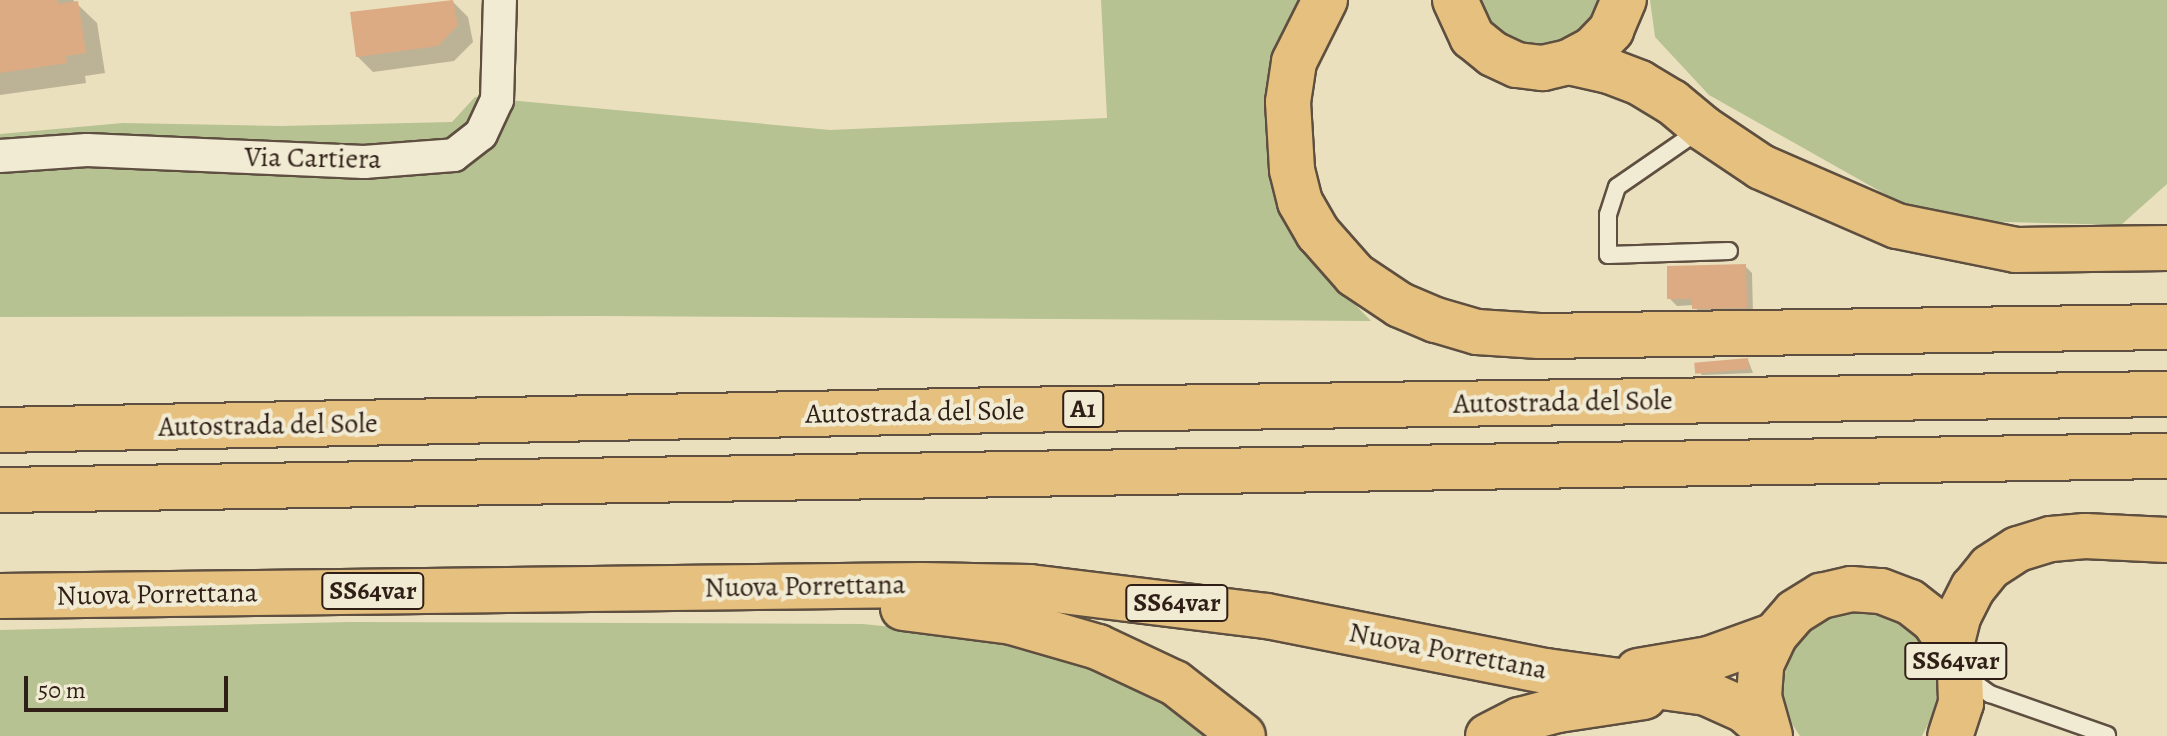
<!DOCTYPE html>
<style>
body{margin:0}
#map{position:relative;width:2167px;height:736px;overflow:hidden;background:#ebe0bd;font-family:Alegreya,serif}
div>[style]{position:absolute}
.green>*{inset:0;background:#b6c292}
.shadow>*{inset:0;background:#0003}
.building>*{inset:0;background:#dcab84;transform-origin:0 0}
.roads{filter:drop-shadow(2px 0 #5e4f40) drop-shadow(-2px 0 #5e4f40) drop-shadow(0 2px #5e4f40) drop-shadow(0 -2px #5e4f40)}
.lane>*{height:16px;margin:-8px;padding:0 8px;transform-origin:8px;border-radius:8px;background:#f2ebd4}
.street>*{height:32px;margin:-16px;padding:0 16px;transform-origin:16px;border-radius:16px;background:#f2ebd4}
.highway>*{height:44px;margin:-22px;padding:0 22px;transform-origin:22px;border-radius:22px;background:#e6c07e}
span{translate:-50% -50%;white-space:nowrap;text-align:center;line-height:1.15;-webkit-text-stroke:8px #f2ebd4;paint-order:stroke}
.shield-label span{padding:2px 6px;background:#f2ebd4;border:2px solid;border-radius:6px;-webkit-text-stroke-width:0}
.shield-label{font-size:26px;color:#2f1f16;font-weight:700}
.street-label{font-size:28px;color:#2f1f16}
.scale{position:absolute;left:24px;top:676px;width:204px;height:36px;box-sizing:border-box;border:4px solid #2f1f16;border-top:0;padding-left:10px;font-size:24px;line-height:28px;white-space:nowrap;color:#2f1f16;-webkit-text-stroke:6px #f2ebd4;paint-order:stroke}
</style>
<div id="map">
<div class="green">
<div style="clip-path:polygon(1101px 0,1307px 0,1281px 194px,1315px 263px,1371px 321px,597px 316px,0 317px,0 134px,123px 123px,281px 126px,452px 122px,475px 97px,830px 130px,1107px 118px)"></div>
<div style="clip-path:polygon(1479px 0,1602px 0,1593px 20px,1579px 35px,1560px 45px,1539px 48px,1518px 44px,1500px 34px,1486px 18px)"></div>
<div style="clip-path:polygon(1650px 0,2167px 0,2167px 184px,2121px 225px,1931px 220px,1709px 95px,1655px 37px)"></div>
<div style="clip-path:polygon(1852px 611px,1876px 613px,1900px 622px,1919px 637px,1933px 660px,1938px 686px,1934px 713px,1922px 736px,1800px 736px,1792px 724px,1784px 701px,1784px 676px,1792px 652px,1807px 632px,1828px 618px)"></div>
<div style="clip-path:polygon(350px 622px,863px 624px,1011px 639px,1137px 684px,1216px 736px,0 736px,0 630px)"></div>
</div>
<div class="shadow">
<div style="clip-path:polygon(0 0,73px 0,97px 23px,105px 73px,85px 76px,86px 83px,0 95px)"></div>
<div style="clip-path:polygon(452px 1px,468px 17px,473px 42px,454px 61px,373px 72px,357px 56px)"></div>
<div style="clip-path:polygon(1745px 266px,1752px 273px,1753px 314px,1701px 315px,1694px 305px,1677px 306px,1669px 298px)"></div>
<div style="clip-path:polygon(1748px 360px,1753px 373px,1702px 375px,1697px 370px)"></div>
</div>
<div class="building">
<div style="clip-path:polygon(0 0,57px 0,58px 4px,78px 1px,86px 53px,66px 56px,67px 63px,0 73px)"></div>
<div style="clip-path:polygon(453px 0,458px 25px,438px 46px,356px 57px,350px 12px)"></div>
<div style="clip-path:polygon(1746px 264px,1747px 308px,1692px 309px,1692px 299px,1667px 299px,1667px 266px)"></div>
<div style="left:1748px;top:358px;width:11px;height:54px;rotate:85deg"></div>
</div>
<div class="roads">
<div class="lane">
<div style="left:1701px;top:129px;width:102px;rotate:145.4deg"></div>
<div style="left:1617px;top:187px;width:29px;rotate:108deg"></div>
<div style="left:1608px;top:215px;width:40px;rotate:90deg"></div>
<div style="left:1608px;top:255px;width:121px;rotate:-1.9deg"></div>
<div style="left:1965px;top:676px;width:31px;rotate:36deg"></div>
<div style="left:1990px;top:694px;width:124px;rotate:19.3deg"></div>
</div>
<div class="street">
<div style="left:0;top:156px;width:87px;rotate:-3.9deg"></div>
<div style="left:87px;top:150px;width:277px;rotate:2.5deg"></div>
<div style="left:364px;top:162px;width:90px;rotate:-4.4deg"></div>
<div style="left:454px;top:155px;width:34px;rotate:-38deg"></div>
<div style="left:481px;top:134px;width:38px;rotate:-65deg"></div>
<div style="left:497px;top:100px;width:100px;rotate:-88.3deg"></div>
</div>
<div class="highway">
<div style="left:1325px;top:0;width:69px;rotate:116.6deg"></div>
<div style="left:1294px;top:62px;width:40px;rotate:98.5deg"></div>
<div style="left:1288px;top:102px;width:68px;rotate:86.6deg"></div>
<div style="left:1292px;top:170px;width:33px;rotate:76deg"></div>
<div style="left:1300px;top:202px;width:36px;rotate:60deg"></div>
<div style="left:1318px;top:233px;width:56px;rotate:48.6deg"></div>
<div style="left:1355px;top:275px;width:54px;rotate:33.7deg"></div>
<div style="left:1400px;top:305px;width:39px;rotate:23deg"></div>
<div style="left:1436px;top:320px;width:43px;rotate:16.3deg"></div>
<div style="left:1477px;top:332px;width:62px;rotate:3.7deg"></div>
<div style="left:1539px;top:336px;width:628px;rotate:-0.82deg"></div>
<div style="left:1455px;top:0;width:41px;rotate:65.3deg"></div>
<div style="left:1472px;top:37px;width:27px;rotate:39deg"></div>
<div style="left:1493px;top:54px;width:26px;rotate:25deg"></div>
<div style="left:1517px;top:65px;width:26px;rotate:7deg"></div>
<div style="left:1543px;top:68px;width:27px;rotate:-13deg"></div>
<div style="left:1569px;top:62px;width:26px;rotate:-28deg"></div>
<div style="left:1592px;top:50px;width:28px;rotate:-46deg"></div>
<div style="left:1611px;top:30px;width:33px;rotate:-67deg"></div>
<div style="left:1569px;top:62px;width:41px;rotate:12.7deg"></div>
<div style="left:1609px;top:71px;width:33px;rotate:21deg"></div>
<div style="left:1640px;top:83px;width:37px;rotate:31deg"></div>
<div style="left:1672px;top:102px;width:40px;rotate:40deg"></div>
<div style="left:1703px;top:128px;width:70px;rotate:33.9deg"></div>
<div style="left:1761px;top:167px;width:148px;rotate:23.5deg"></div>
<div style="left:1897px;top:226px;width:121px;rotate:11.4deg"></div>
<div style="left:2016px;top:250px;width:151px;rotate:-0.8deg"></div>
<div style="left:0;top:430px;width:1007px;rotate:-1.14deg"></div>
<div style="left:1007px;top:410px;width:1160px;rotate:-0.79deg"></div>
<div style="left:0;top:490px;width:2167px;rotate:-0.9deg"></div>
<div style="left:0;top:596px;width:922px;rotate:-0.68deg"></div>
<div style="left:922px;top:585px;width:108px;rotate:1.1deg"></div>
<div style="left:1030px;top:587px;width:239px;rotate:7deg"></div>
<div style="left:1267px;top:616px;width:284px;rotate:11.2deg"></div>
<div style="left:1546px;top:671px;width:162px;rotate:7.8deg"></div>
<div style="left:1706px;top:693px;width:42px;rotate:24.1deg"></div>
<div style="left:1744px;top:710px;width:29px;rotate:41deg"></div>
<div style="left:903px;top:608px;width:110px;rotate:7.3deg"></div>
<div style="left:1012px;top:622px;width:90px;rotate:16.2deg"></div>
<div style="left:1098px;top:647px;width:85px;rotate:25.1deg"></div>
<div style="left:1175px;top:683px;width:86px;rotate:37.9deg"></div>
<div style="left:1951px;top:646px;width:30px;rotate:-76deg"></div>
<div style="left:1958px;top:617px;width:33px;rotate:-63deg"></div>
<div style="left:1973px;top:588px;width:27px;rotate:-51deg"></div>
<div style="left:1990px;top:567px;width:33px;rotate:-33deg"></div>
<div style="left:2018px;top:549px;width:34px;rotate:-17deg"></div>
<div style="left:2051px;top:539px;width:34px;rotate:-5deg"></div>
<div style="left:2085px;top:536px;width:82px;rotate:2.8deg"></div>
<div style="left:1638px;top:671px;width:72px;rotate:-9.6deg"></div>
<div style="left:1709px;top:659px;width:70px;rotate:-20deg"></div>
<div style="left:1488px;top:736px;width:36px;rotate:-27deg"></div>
<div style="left:1520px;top:720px;width:39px;rotate:-15deg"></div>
<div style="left:1558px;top:710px;width:87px;rotate:-8.6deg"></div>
<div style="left:1770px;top:736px;width:41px;rotate:-105.8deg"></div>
<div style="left:1759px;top:697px;width:32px;rotate:-86deg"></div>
<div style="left:1761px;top:665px;width:33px;rotate:-65deg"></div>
<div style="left:1775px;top:635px;width:30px;rotate:-49deg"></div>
<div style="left:1795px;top:612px;width:31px;rotate:-32deg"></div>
<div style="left:1821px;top:596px;width:31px;rotate:-13deg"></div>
<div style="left:1851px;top:589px;width:30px;rotate:4deg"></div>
<div style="left:1881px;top:591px;width:31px;rotate:21deg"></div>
<div style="left:1910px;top:602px;width:31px;rotate:38deg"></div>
<div style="left:1934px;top:621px;width:30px;rotate:56deg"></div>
<div style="left:1951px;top:646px;width:28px;rotate:72deg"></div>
<div style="left:1960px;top:673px;width:30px;rotate:88deg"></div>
<div style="left:1961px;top:703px;width:35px;rotate:108deg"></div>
</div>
</div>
<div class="shield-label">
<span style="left:1083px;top:409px">A1</span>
<span style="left:373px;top:591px">SS64var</span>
<span style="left:1177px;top:603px">SS64var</span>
<span style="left:1956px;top:661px">SS64var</span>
</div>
<div class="street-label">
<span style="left:313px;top:158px;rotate:1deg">Via Cartiera</span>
<span style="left:1563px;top:402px;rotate:-1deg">Autostrada del Sole</span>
<span style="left:915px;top:412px;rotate:-1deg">Autostrada del Sole</span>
<span style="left:268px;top:425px;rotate:-1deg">Autostrada del Sole</span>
<span style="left:805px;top:586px;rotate:-1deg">Nuova Porrettana</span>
<span style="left:157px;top:594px;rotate:-1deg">Nuova Porrettana</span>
<span style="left:1448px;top:651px;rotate:11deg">Nuova Porrettana</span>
</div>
<div class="scale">50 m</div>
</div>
